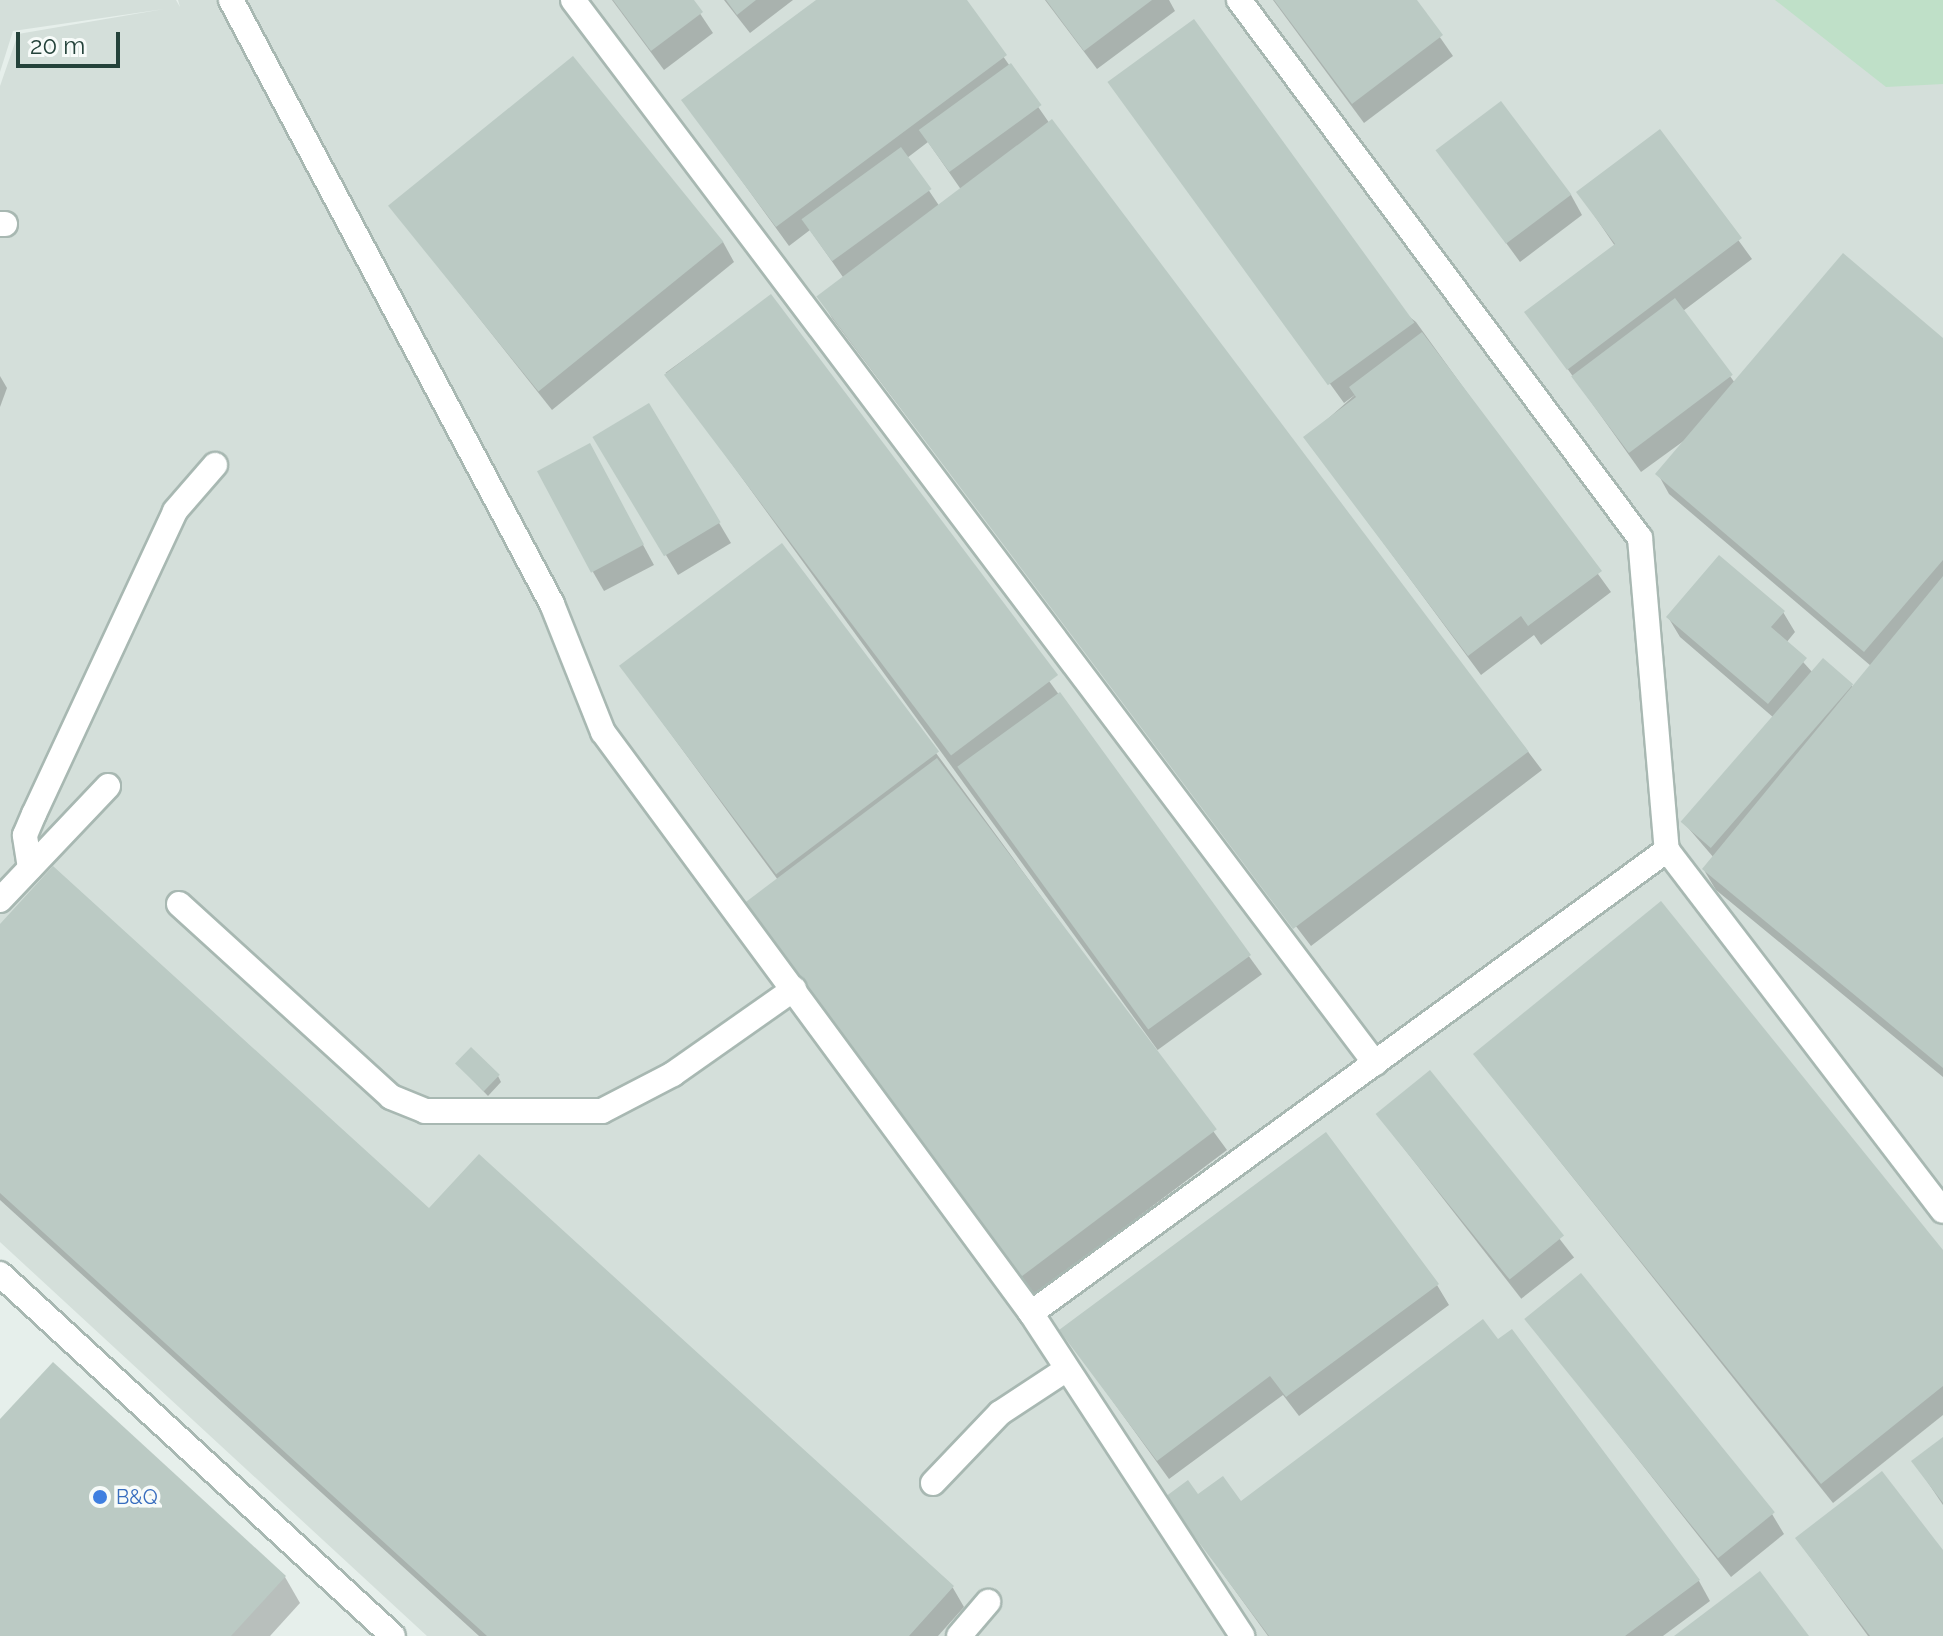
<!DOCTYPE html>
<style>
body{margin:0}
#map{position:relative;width:1943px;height:1636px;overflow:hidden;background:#e6efeb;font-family:Raleway,sans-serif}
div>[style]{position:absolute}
.built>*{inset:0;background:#d4dfda}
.green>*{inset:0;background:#bfe0c8}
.shadow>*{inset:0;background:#0003;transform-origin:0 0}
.building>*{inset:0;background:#bbcac4;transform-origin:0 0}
.roads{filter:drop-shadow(2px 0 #a8b8b2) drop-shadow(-2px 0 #a8b8b2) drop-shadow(0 2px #a8b8b2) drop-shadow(0 -2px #a8b8b2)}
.minor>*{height:24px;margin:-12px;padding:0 12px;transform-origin:12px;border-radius:12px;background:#fff}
.dots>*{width:22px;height:22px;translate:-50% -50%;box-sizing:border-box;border:4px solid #f7fbf9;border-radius:50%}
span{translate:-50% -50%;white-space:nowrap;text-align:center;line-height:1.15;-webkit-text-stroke:7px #f7fbf9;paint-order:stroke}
.shop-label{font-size:20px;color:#366cbe}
.left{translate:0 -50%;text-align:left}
.scale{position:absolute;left:16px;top:32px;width:104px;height:36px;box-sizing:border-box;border:4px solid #24423a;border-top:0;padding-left:10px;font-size:24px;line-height:28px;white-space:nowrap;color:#24423a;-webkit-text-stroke:6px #f7fbf9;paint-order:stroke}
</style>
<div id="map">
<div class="built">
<div style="clip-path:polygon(0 0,176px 0,180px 7px,178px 0,1943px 0,1943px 1636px,427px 1636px,0 1242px,0 86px,18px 34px,164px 9px,13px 31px,0 72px)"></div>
</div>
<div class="green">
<div style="clip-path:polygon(1775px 0,1943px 0,1943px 84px,1886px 87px)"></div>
</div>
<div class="shadow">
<div style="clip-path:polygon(612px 0,691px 0,713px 33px,664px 70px)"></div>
<div style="clip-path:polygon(724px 0,793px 0,750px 33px)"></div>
<div style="clip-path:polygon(evenodd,819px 0,964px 0,1050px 124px,1542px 770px,1311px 946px,832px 318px,821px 298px,845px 280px,810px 230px,789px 246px,684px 101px,819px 0,928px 142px,962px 191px,940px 207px,907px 158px,928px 142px)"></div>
<div style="clip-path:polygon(1045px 0,1169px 0,1175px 11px,1097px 69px)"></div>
<div style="clip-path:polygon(1273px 0,1414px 0,1453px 56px,1364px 123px)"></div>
<div style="clip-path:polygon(1111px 83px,1416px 322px,1611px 592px,1541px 645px,1534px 635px,1481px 675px,1306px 438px,1356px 394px,1344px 403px)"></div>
<div style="clip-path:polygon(1660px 132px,1752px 259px,1683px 311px,1735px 383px,1943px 341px,1943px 1077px,1716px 890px,1704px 870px,1714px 858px,1684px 823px,1774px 718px,1680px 637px,1668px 617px,1783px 612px,1795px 632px,1786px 643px,1813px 673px,1823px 661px,1854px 688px,1871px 666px,1669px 494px,1658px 474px,1685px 440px,1641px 472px,1527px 312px,1615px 246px,1579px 193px)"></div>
<div style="clip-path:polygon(1439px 151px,1571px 195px,1582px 215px,1520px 262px)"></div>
<div style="clip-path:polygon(391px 207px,723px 242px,734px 262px,552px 410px)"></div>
<div style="left:770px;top:297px;width:837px;height:129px;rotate:54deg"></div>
<div style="clip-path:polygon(0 376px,7px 388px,0 407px)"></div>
<div style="clip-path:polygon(649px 405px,731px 543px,678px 575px,607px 457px)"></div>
<div style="clip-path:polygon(600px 466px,654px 565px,604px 591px,593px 572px)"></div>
<div style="clip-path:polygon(621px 666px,936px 753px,1227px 1150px,1032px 1297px,753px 927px,778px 880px)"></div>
<div style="clip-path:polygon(0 927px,429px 1211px,479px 1156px,953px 1588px,964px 1607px,938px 1636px,479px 1636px,0 1200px)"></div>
<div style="clip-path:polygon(1475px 1055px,1943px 1253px,1943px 1415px,1833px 1503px)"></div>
<div style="clip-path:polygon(457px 1064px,498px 1076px,501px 1082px,488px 1096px)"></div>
<div style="left:1430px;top:1073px;width:234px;height:67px;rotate:52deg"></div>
<div style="clip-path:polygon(1437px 1285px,1449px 1305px,1299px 1416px,1283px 1395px,1169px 1479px,1062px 1331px)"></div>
<div style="clip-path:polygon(1527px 1319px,1772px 1514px,1784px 1534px,1731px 1577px)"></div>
<div style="clip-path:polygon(0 1422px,285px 1577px,300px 1603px,270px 1636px,0 1636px)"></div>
<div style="clip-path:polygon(1943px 1440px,1943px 1505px,1914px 1462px)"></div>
<div style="clip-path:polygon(1198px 1497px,1699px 1581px,1710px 1601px,1663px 1636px,1268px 1636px,1168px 1498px)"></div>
<div style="clip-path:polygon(1797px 1539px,1943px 1554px,1943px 1636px,1868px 1636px)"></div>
</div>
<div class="building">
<div style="clip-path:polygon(613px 0,694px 0,703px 12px,651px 51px)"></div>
<div style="clip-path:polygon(726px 0,756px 0,737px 15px)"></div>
<div style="clip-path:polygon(816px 0,967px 0,1007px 55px,776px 227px,681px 100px)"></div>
<div style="clip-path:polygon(1046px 0,1152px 0,1084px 51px)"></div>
<div style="clip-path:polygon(1274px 0,1417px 0,1443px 35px,1352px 104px)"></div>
<div style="left:1194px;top:19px;width:375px;height:107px;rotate:54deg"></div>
<div style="left:573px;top:56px;width:239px;height:238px;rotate:51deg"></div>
<div style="left:1011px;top:63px;width:52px;height:114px;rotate:54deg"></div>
<div style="left:1501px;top:101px;width:117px;height:82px;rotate:53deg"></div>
<div style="left:1052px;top:119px;width:792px;height:295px;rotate:53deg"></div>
<div style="clip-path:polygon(1660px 129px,1742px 238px,1567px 370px,1524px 312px,1615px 244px,1576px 192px)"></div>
<div style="left:901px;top:147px;width:52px;height:123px;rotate:54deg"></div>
<div style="clip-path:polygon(1843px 253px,1943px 338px,1943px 560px,1864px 652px,1655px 474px)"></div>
<div style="left:771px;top:294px;width:477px;height:134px;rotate:53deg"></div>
<div style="left:1675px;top:298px;width:96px;height:130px;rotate:53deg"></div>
<div style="clip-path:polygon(1422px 332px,1602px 571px,1528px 626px,1521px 616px,1468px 656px,1303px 437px,1356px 397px,1349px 387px)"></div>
<div style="left:649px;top:403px;width:139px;height:66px;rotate:59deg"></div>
<div style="left:590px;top:443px;width:115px;height:60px;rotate:62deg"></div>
<div style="left:782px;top:543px;width:261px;height:204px;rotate:53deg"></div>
<div style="clip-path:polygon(1719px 555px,1785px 611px,1771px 627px,1807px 658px,1768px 704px,1666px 617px)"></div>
<div style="clip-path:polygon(1943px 576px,1943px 1068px,1702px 869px)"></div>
<div style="left:1823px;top:658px;width:40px;height:217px;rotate:41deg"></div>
<div style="left:1060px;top:692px;width:325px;height:127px;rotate:54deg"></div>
<div style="left:937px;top:758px;width:465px;height:248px;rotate:53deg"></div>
<div style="clip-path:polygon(53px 866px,429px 1208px,479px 1154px,954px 1586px,909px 1636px,487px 1636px,0 1193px,0 924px)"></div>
<div style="clip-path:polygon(1661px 901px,1943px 1250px,1943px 1386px,1821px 1484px,1473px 1054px)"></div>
<div style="left:471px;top:1047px;width:40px;height:23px;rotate:44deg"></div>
<div style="left:1430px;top:1070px;width:213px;height:70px;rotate:51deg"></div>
<div style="clip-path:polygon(1326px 1132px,1439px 1284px,1286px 1397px,1270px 1376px,1157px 1461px,1059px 1330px)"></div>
<div style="left:1581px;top:1273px;width:308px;height:73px;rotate:51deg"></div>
<div style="clip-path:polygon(1483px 1319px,1498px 1339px,1512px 1329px,1700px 1580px,1625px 1636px,1269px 1636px,1165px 1497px,1188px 1480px,1198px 1494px,1223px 1476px,1241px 1501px)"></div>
<div style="clip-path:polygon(53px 1362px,286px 1576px,231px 1636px,0 1636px,0 1419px)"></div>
<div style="clip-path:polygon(1943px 1437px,1943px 1503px,1911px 1461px)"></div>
<div style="clip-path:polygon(1882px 1471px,1943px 1550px,1943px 1636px,1870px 1636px,1795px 1538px)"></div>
<div style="clip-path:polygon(1760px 1571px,1809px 1636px,1674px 1636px)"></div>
</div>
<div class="roads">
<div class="minor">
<div style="left:231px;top:0;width:684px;rotate:62.01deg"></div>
<div style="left:552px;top:604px;width:138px;rotate:68.3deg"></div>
<div style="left:603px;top:732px;width:722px;rotate:53.62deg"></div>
<div style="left:1031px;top:1313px;width:386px;rotate:56.8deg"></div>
<div style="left:573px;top:0;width:1332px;rotate:52.97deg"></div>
<div style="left:1239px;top:0;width:671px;rotate:53.3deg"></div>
<div style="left:1640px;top:538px;width:313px;rotate:85.1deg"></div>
<div style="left:1667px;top:850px;width:454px;rotate:52.6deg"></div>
<div style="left:0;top:224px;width:5px"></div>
<div style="left:30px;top:868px;width:33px;rotate:-99deg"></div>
<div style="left:25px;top:835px;width:23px;rotate:-67deg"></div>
<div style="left:34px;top:814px;width:334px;rotate:-65deg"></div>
<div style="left:175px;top:511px;width:61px;rotate:-49deg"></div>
<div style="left:0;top:900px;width:157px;rotate:-46.5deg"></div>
<div style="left:179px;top:904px;width:287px;rotate:42.3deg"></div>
<div style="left:391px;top:1097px;width:37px;rotate:22deg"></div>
<div style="left:425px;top:1111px;width:177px"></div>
<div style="left:602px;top:1111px;width:80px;rotate:-27.5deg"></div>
<div style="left:673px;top:1074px;width:148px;rotate:-35.1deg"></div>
<div style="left:0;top:1274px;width:534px;rotate:42.65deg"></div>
<div style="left:1031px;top:1313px;width:787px;rotate:-36.05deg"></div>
<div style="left:933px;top:1483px;width:97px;rotate:-46.3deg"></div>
<div style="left:1000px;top:1413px;width:80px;rotate:-33.3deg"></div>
<div style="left:959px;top:1636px;width:45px;rotate:-49.5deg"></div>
</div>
</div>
<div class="dots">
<div style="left:100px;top:1497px;background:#3f7fe0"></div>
</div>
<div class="shop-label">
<span class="left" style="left:116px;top:1497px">B&amp;Q</span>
</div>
<div class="scale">20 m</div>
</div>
